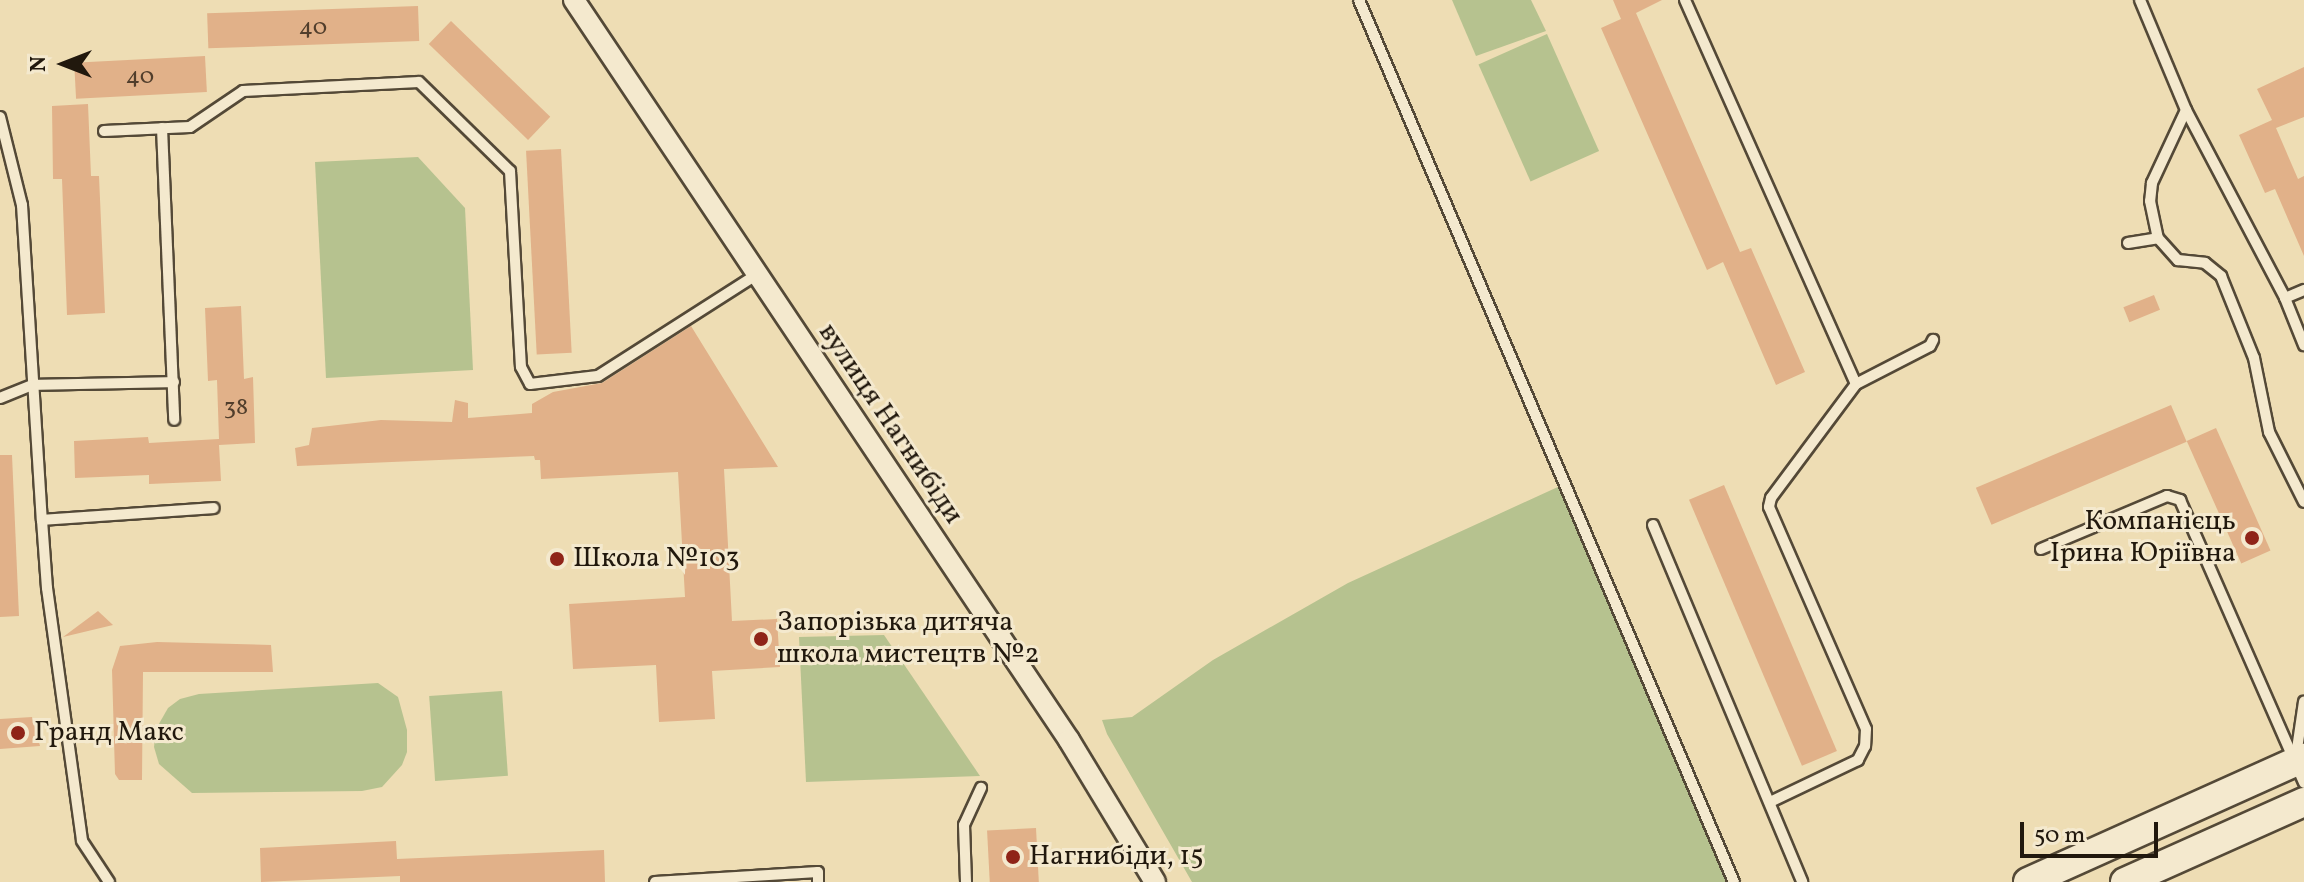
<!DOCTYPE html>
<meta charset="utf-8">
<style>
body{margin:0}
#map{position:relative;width:2304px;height:882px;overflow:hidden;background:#eeddb4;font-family:Vollkorn,serif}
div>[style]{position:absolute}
.green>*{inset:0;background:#b6c28f;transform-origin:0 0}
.building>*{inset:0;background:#e1b189;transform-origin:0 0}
.roads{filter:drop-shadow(2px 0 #544937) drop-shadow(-2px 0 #544937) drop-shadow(0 2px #544937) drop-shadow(0 -2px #544937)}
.lane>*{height:10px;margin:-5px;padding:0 5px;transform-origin:5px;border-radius:5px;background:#f4e9ce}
.street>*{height:20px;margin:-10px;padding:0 10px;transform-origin:10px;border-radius:10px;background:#f4e9ce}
.secondary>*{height:28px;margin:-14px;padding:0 14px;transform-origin:14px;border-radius:14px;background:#f4e9ce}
.dots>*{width:22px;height:22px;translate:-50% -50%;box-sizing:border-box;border:4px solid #f4e9ce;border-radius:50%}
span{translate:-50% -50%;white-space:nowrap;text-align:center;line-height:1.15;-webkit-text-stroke:6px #f4e9ce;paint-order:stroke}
.number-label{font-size:24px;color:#513e2c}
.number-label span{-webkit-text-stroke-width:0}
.street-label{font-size:28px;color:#21180d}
.poi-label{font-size:28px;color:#21180d}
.right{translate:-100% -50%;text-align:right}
.left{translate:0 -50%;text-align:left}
.north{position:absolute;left:24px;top:24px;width:80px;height:80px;-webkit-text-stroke:6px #f4e9ce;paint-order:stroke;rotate:270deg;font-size:22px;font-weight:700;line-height:32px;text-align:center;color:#21180d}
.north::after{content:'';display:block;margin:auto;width:28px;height:36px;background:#21180d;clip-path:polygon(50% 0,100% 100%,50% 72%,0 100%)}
.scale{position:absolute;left:2020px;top:822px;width:138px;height:36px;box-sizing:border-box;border:4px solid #21180d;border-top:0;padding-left:10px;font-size:24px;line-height:28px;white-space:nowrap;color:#21180d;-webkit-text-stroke:6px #f4e9ce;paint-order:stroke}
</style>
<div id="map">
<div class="green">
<div style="clip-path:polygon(1452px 0,1531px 0,1546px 31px,1476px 56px)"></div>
<div style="left:1547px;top:34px;width:128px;height:75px;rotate:66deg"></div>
<div style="clip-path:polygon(418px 157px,465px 208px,473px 370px,326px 378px,315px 162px)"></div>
<div style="clip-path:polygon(1560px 486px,1732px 882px,1192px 882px,1107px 734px,1102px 720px,1132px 717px,1213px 660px,1348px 583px)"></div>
<div style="clip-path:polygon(884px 635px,980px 776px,806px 782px,799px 637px)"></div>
<div style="clip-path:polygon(378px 683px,398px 697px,407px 730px,407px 752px,402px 765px,382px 787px,362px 791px,192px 793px,159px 764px,154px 747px,156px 729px,168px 708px,180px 699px,199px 694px)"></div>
<div style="left:502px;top:691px;width:85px;height:73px;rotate:86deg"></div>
</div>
<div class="building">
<div style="clip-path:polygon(1613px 0,1662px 0,1636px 13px,1740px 252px,1751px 248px,1805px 372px,1776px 385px,1723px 262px,1707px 270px,1601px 28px,1621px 19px)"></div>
<div style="left:418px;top:6px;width:35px;height:211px;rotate:88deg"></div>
<div style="left:451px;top:21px;width:138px;height:32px;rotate:44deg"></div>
<div style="left:205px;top:56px;width:36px;height:131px;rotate:87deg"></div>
<div style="clip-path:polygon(2304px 67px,2304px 117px,2276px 128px,2298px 179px,2304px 176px,2304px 256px,2275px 189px,2265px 193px,2239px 135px,2272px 120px,2257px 89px)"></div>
<div style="clip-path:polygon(88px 104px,91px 176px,99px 176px,105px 313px,67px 315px,62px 179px,53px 179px,52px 106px)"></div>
<div style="left:561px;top:149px;width:204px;height:35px;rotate:87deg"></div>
<div style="left:2154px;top:295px;width:16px;height:33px;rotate:68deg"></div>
<div style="clip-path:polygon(241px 306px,244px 379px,253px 377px,255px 443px,219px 445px,221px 481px,149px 484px,149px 475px,75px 478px,74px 441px,148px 437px,149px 443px,219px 439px,217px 380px,208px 381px,205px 308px)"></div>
<div style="clip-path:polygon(691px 326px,778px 467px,724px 469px,732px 621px,777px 619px,780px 667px,712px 671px,715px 719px,659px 722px,656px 665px,573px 669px,569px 604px,685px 597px,678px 472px,541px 479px,540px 460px,535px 460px,534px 456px,297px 466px,295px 448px,309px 445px,312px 428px,381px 420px,452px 422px,455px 400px,468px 403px,468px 418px,532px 413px,532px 404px,553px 392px,602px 383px)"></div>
<div style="left:2171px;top:405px;width:40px;height:212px;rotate:67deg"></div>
<div style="left:2216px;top:428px;width:134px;height:32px;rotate:66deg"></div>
<div style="clip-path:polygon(0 455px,12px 455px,19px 616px,0 617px)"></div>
<div style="left:1724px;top:485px;width:289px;height:38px;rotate:67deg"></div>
<div style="clip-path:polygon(98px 611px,113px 625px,63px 637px)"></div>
<div style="clip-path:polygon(157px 642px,271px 645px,273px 672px,143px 672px,142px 780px,119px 780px,115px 774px,112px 670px,120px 646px)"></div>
<div style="clip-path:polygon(32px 717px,40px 746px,0 749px,0 719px)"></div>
<div style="left:1036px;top:828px;width:54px;height:49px;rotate:87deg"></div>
<div style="clip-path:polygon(396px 841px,397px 859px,604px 850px,605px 882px,400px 882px,400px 876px,261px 882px,260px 848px)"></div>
</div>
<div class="roads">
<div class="lane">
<div style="left:1359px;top:0;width:958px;rotate:66.97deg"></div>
<div style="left:1685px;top:0;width:420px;rotate:66deg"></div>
<div style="left:1856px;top:384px;width:142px;rotate:126.7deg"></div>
<div style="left:1771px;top:498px;width:9px;rotate:103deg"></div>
<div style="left:1769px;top:507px;width:242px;rotate:66.4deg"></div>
<div style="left:1866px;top:729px;width:17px;rotate:93deg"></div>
<div style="left:1865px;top:746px;width:16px;rotate:117deg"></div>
<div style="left:1858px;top:760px;width:98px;rotate:154.5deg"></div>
<div style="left:2140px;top:0;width:119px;rotate:67.3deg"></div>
<div style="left:2186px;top:110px;width:212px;rotate:62.2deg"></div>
<div style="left:2285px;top:298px;width:51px;rotate:68deg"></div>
<div style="left:2186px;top:110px;width:81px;rotate:115deg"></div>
<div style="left:2152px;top:183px;width:18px;rotate:96deg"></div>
<div style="left:2150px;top:201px;width:38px;rotate:78deg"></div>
<div style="left:2158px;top:238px;width:30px;rotate:48deg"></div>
<div style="left:2178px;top:260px;width:27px;rotate:6deg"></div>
<div style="left:2205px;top:263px;width:21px;rotate:39deg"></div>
<div style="left:2221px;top:276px;width:88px;rotate:68.1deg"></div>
<div style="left:2254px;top:358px;width:76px;rotate:78.5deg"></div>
<div style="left:2269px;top:432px;width:78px;rotate:63.4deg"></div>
<div style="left:0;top:117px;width:91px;rotate:76deg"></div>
<div style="left:22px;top:205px;width:316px;rotate:86.4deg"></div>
<div style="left:42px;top:520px;width:172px;rotate:-4deg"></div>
<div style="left:162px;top:128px;width:292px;rotate:87.6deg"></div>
<div style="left:104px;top:131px;width:86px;rotate:-2.7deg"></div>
<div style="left:190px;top:127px;width:64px;rotate:-34.2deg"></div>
<div style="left:243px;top:91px;width:176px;rotate:-2.9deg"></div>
<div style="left:419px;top:82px;width:127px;rotate:44.4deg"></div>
<div style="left:510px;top:171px;width:196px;rotate:86.8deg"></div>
<div style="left:521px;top:367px;width:19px;rotate:62deg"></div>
<div style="left:530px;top:384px;width:68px;rotate:-6.7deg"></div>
<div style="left:598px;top:376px;width:188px;rotate:-32.6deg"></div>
<div style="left:2128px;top:243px;width:30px;rotate:-9deg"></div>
<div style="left:2285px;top:298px;width:21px;rotate:-23deg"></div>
<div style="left:1856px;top:384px;width:83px;rotate:-27.2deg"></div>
<div style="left:1930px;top:346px;width:7px;rotate:-63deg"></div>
<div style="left:0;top:398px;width:35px;rotate:-22deg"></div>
<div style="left:33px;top:385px;width:141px;rotate:-1.2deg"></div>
<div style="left:42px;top:520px;width:68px;rotate:85.8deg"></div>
<div style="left:47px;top:588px;width:255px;rotate:82.1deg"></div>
<div style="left:82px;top:841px;width:49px;rotate:56.6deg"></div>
<div style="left:1653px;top:525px;width:387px;rotate:67.3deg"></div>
<div style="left:2041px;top:549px;width:137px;rotate:-22.8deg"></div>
<div style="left:2167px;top:496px;width:14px;rotate:17deg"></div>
<div style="left:2180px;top:500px;width:309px;rotate:66.3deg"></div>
<div style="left:2296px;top:756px;width:55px;rotate:-81.6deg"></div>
<div style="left:655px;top:882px;width:163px;rotate:-3.5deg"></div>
<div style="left:818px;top:872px;width:10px;rotate:90deg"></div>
<div style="left:966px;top:882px;width:57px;rotate:-92deg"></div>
<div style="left:964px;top:825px;width:41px;rotate:-65.3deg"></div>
</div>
<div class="street">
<div style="left:574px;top:0;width:890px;rotate:56.22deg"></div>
<div style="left:1069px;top:740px;width:166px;rotate:58.8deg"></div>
</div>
<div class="secondary">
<div style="left:2028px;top:882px;width:303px;rotate:-24.2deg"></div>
<div style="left:2125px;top:882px;width:196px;rotate:-24.1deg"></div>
</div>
</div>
<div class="dots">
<div style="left:2252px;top:538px;background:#8f2418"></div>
<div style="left:557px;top:559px;background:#8f2418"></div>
<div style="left:761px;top:639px;background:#8f2418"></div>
<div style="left:18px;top:733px;background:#8f2418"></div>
<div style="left:1013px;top:857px;background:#8f2418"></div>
</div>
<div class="number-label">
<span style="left:313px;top:29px">40</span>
<span style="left:140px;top:78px">40</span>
<span style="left:236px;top:409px">38</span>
</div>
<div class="street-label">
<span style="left:890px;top:424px;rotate:56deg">вулиця Нагнибіди</span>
</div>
<div class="poi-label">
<span class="right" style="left:2236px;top:538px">Компанієць<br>Ірина Юріївна</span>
<span class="left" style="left:573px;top:559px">Школа №103</span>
<span class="left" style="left:777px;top:639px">Запорізька дитяча<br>школа мистецтв №2</span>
<span class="left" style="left:34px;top:733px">Гранд Макс</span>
<span class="left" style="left:1029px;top:857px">Нагнибіди, 15</span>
</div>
<div class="north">N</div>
<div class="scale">50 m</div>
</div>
